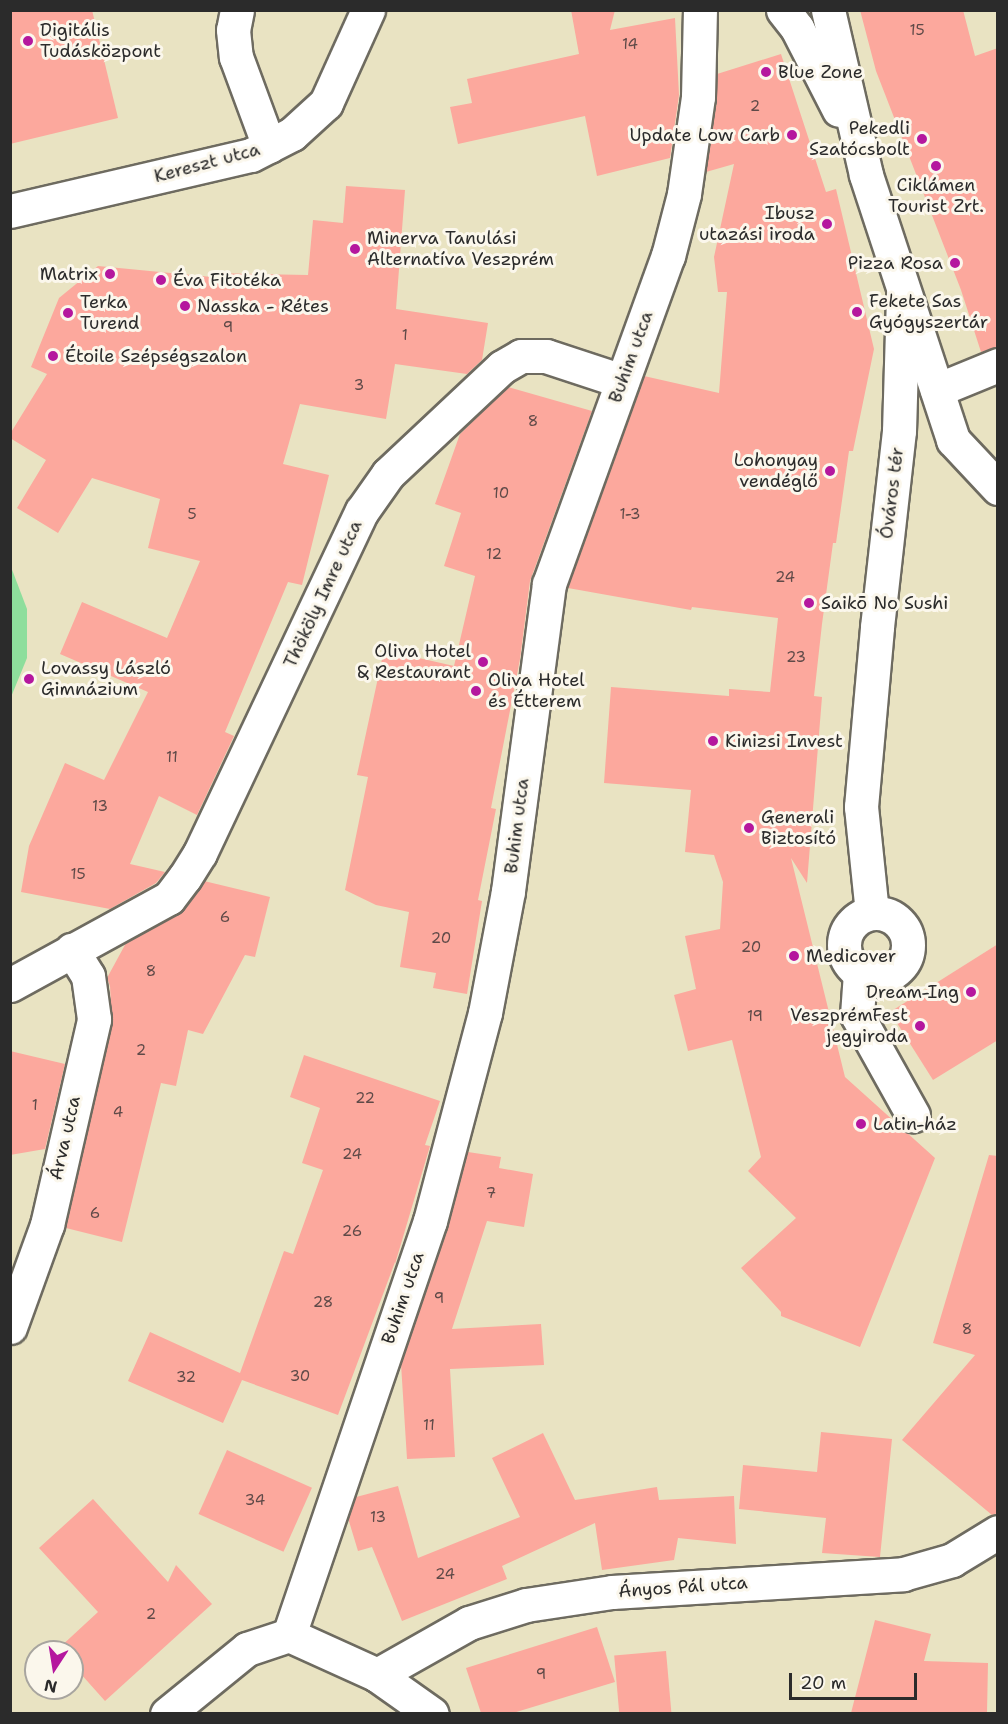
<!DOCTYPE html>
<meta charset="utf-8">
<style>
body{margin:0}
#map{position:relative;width:1008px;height:1724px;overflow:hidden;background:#e9e3c2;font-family:"Shantell Sans",sans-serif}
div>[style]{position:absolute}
.green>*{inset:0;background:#8ede9c}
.building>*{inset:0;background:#fca89d;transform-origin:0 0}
.roads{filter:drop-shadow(2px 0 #6e6b60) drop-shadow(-2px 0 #6e6b60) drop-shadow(0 2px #6e6b60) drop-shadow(0 -2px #6e6b60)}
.minor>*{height:33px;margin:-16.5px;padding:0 16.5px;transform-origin:16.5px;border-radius:16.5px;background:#fff}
.minor>.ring{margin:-16.5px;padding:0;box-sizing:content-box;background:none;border:33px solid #fff;border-radius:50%}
.dots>*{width:16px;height:16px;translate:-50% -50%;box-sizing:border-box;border:3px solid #fbf7ec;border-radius:50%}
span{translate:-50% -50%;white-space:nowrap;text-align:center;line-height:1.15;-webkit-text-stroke:6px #fbf7ec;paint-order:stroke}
.number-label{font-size:15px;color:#5f4a48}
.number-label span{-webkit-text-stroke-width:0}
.poi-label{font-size:18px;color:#2b2b2b}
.left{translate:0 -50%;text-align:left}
.right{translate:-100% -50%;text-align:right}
.street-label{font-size:18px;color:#2b2b2b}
.frame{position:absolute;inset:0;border:12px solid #2b2b2b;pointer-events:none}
.north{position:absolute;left:24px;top:1640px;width:60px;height:60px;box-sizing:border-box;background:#fbf7ec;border:2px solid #a8a59f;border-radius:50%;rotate:192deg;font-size:16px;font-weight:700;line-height:24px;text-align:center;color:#2b2b2b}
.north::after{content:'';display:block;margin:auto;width:21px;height:27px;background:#b5179e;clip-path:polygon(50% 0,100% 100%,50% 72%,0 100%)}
.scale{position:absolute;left:789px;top:1673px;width:128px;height:27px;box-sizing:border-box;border:3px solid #2b2b2b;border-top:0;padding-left:8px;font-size:18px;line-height:21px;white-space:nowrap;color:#2b2b2b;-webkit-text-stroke:4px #fbf7ec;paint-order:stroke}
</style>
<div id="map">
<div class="green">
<div style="clip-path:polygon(11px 567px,27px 609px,27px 658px,11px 697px)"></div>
</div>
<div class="building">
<div style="clip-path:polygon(10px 10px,92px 10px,118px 118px,10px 144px)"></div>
<div style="clip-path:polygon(571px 10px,615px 10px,610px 30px,675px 18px,679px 95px,670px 158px,597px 176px,585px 116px,458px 144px,450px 107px,472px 103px,467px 79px,579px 54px)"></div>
<div style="clip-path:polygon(860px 10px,963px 10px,975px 56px,998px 48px,998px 347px,981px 352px,961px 290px,876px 71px)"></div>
<div style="clip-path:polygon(781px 54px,826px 192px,836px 189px,874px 349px,853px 451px,849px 451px,836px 543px,833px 543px,822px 624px,814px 696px,822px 697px,807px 883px,791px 858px,845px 1077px,935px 1158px,860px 1347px,781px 1316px,781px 1312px,741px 1268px,796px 1218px,748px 1171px,761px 1157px,732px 1040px,688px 1051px,674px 995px,696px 989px,685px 936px,720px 929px,723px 882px,714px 855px,685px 852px,691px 790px,604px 783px,611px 687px,729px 696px,729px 689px,770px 692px,778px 618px,692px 607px,691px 610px,568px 588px,644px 376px,719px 393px,727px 292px,718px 292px,714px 257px,734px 164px,706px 172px,717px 100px,717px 74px)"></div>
<div style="clip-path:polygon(346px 186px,405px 190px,396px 309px,488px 323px,482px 360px,467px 374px,395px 364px,386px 419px,300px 404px,283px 464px,329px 475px,302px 585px,288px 582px,225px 732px,234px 736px,197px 815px,159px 796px,130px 864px,165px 872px,156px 883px,110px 909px,21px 892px,29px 846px,65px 763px,104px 780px,148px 692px,60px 654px,82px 602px,167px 638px,200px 561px,148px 548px,160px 499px,92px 478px,58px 533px,17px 508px,46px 460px,10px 438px,10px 434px,47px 374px,31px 367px,59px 298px,98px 266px,212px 277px,212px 273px,308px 275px,313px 220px,343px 223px)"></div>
<div style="clip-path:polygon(508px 387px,592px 411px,530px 581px,520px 659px,491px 808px,496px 809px,478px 900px,482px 901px,467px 994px,433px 988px,436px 973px,400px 967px,409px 912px,376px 905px,345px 890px,368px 777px,357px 775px,384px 650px,454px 666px,475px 576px,444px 566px,461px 513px,435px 504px,460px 434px)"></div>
<div style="clip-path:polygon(204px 881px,270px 897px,255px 957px,245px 955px,203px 1034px,188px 1030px,176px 1086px,161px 1083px,122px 1242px,66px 1228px,112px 1023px,110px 986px,107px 978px,126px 943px,178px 914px)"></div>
<div style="clip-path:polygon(998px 944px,998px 1040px,933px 1080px,890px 1012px)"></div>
<div style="clip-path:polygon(10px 1051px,65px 1064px,45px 1149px,10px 1155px)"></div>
<div style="clip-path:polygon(304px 1055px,440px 1101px,425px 1145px,430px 1146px,395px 1264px,395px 1262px,338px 1415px,242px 1380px,223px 1423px,128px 1381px,150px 1332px,240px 1373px,284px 1251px,293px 1254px,323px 1170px,302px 1163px,320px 1108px,290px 1097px)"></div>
<div style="clip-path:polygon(468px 1152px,501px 1157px,499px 1168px,533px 1174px,524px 1227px,487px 1221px,452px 1329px,541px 1324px,544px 1365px,450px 1369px,455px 1457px,407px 1459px,401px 1364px,448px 1227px)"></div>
<div style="clip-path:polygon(989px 1155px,998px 1156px,998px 1513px,992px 1515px,902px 1440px,975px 1355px,933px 1343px)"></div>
<div style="clip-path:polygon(821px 1432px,892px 1439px,880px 1557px,822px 1553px,826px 1518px,739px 1509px,743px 1465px,817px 1472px)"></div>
<div style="clip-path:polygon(543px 1433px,575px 1500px,657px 1487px,659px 1500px,734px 1496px,736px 1544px,678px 1538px,674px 1560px,602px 1570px,595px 1523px,502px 1566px,507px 1579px,402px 1621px,372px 1547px,358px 1551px,348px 1518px,356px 1497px,398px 1486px,418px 1558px,520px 1517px,492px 1458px)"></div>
<div style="left:227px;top:1450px;width:93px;height:70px;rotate:24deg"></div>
<div style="clip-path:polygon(93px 1499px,168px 1582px,176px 1565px,212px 1604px,105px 1701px,72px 1664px,72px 1652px,61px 1652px,58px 1649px,98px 1612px,39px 1548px)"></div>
<div style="clip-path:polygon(875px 1620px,931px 1634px,924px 1661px,988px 1663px,987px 1713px,851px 1713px)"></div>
<div style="clip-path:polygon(597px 1627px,615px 1682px,513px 1713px,481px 1713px,466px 1668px)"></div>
<div style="left:666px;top:1651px;width:62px;height:52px;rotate:85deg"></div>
</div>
<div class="roads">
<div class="minor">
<div style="left:237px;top:10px;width:20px;rotate:101deg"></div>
<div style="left:233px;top:30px;width:27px;rotate:84deg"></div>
<div style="left:236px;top:57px;width:95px;rotate:69.7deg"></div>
<div style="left:783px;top:10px;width:23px;rotate:52deg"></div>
<div style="left:797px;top:28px;width:92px;rotate:62.9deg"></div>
<div style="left:828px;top:10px;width:169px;rotate:77deg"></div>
<div style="left:866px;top:175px;width:279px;rotate:71.8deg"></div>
<div style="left:953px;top:440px;width:66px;rotate:46.8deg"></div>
<div style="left:10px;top:211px;width:247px;rotate:-13.1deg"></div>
<div style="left:251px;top:155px;width:46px;rotate:-27.1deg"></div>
<div style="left:292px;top:134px;width:46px;rotate:-42.4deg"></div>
<div style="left:326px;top:103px;width:102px;rotate:-65.7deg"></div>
<div style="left:937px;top:390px;width:66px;rotate:-22.3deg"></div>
<div style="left:872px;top:913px;width:107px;rotate:-95.9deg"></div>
<div style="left:861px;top:807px;width:181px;rotate:-84.9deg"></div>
<div style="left:877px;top:627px;width:197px;rotate:-83.6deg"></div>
<div style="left:899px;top:431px;width:138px;rotate:-88.3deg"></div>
<div class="ring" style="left:844px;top:913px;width:31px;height:31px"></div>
<div style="left:860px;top:973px;width:42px;rotate:94.1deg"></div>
<div style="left:857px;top:1015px;width:115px;rotate:60.8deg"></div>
<div style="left:10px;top:985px;width:181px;rotate:-28.7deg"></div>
<div style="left:169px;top:898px;width:26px;rotate:-53deg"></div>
<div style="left:185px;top:877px;width:28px;rotate:-58deg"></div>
<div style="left:200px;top:853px;width:378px;rotate:-64.7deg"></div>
<div style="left:362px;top:511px;width:45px;rotate:-54.9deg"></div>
<div style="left:388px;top:474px;width:156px;rotate:-43.2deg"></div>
<div style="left:502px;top:367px;width:22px;rotate:-30deg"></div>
<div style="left:521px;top:356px;width:25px"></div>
<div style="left:546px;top:356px;width:80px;rotate:18.2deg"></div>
<div style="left:10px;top:1327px;width:109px;rotate:-70.1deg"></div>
<div style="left:47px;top:1225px;width:211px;rotate:-77.1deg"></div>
<div style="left:94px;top:1019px;width:43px;rotate:-97.9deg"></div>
<div style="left:88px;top:976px;width:31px;rotate:-122deg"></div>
<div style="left:289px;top:1635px;width:437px;rotate:-71.2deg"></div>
<div style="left:430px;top:1221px;width:215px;rotate:-75.2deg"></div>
<div style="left:485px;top:1013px;width:124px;rotate:-79.3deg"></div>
<div style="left:508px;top:891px;width:310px;rotate:-82.4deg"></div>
<div style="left:549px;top:584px;width:349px;rotate:-70.1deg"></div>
<div style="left:668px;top:256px;width:64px;rotate:-75.5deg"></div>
<div style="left:684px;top:194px;width:98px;rotate:-81.8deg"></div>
<div style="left:698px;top:97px;width:87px;rotate:-88.7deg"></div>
<div style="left:289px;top:1635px;width:97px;rotate:24.4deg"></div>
<div style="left:377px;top:1675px;width:67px;rotate:35.3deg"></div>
<div style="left:377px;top:1675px;width:106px;rotate:-29.5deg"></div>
<div style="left:469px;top:1623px;width:60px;rotate:-17.5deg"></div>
<div style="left:526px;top:1605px;width:87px;rotate:-8.6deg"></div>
<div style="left:612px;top:1592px;width:292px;rotate:-3.5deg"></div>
<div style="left:903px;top:1574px;width:51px;rotate:-15.9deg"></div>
<div style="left:952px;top:1560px;width:54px;rotate:-31.3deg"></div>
<div style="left:167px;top:1714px;width:103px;rotate:-39.1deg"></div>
<div style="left:247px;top:1649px;width:44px;rotate:-18.4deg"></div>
</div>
</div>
<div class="dots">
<div style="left:28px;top:41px;background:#b5179e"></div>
<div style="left:766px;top:72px;background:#b5179e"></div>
<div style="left:792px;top:135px;background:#b5179e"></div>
<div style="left:922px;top:139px;background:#b5179e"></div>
<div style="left:936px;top:166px;background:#b5179e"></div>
<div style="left:827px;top:224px;background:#b5179e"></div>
<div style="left:355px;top:249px;background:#b5179e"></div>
<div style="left:955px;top:263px;background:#b5179e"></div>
<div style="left:110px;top:274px;background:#b5179e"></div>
<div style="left:161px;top:280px;background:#b5179e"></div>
<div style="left:185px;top:306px;background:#b5179e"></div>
<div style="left:857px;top:312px;background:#b5179e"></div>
<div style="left:68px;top:313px;background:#b5179e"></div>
<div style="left:53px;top:356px;background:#b5179e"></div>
<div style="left:830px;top:471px;background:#b5179e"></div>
<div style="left:809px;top:603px;background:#b5179e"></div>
<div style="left:483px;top:662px;background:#b5179e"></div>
<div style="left:29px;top:679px;background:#b5179e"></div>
<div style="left:476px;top:691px;background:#b5179e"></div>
<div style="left:713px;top:741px;background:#b5179e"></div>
<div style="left:749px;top:828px;background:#b5179e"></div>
<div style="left:794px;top:956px;background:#b5179e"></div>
<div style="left:971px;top:992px;background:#b5179e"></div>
<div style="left:920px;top:1026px;background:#b5179e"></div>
<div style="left:861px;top:1124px;background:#b5179e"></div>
</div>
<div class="number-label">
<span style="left:917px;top:31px">15</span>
<span style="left:630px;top:45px">14</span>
<span style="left:755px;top:107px">2</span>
<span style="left:228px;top:328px">9</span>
<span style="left:405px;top:336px">1</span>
<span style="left:359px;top:386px">3</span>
<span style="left:533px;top:422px">8</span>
<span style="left:501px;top:494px">10</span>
<span style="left:192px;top:515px">5</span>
<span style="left:630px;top:515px">1-3</span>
<span style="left:494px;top:555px">12</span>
<span style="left:785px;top:578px">24</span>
<span style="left:796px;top:658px">23</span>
<span style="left:172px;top:758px">11</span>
<span style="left:100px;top:807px">13</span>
<span style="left:78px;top:875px">15</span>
<span style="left:225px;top:918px">6</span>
<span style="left:441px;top:939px">20</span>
<span style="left:751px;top:948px">20</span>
<span style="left:151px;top:972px">8</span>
<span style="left:755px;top:1017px">19</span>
<span style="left:141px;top:1051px">2</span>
<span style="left:365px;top:1099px">22</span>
<span style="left:35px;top:1106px">1</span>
<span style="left:118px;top:1113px">4</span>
<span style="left:352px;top:1155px">24</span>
<span style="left:491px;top:1194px">7</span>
<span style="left:95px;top:1214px">6</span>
<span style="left:352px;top:1232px">26</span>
<span style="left:439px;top:1299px">9</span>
<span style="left:323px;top:1303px">28</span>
<span style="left:967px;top:1330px">8</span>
<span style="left:300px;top:1377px">30</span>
<span style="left:186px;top:1378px">32</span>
<span style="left:429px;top:1426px">11</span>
<span style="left:255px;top:1501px">34</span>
<span style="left:378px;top:1518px">13</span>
<span style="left:445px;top:1575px">24</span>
<span style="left:151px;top:1615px">2</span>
<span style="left:541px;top:1675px">9</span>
</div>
<div class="poi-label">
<span class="left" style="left:40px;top:41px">Digitális<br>Tudásközpont</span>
<span class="left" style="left:778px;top:72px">Blue Zone</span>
<span class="right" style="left:910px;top:139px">Pekedli<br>Szatócsbolt</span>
<span class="right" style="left:780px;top:135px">Update Low Carb</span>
<span style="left:936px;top:196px">Ciklámen<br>Tourist Zrt.</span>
<span class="right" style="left:815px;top:224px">Ibusz<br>utazási iroda</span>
<span class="left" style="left:367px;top:249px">Minerva Tanulási<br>Alternatíva Veszprém</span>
<span class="right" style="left:943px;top:263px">Pizza Rosa</span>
<span class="right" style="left:98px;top:274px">Matrix</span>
<span class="left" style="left:173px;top:280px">Éva Fitotéka</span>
<span class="left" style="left:869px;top:312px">Fekete Sas<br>Gyógyszertár</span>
<span class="left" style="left:80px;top:313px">Terka<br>Turend</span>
<span class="left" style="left:197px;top:306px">Nasska - Rétes</span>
<span class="left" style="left:65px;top:356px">Étoile Szépségszalon</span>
<span class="right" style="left:818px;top:471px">Lohonyay<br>vendéglő</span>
<span class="left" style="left:821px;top:603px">Saikō No Sushi</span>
<span class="right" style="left:471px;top:662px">Oliva Hotel<br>&amp; Restaurant</span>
<span class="left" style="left:41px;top:679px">Lovassy László<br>Gimnázium</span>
<span class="left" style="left:488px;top:691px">Oliva Hotel<br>és Étterem</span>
<span class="left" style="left:725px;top:741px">Kinizsi Invest</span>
<span class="left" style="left:761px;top:828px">Generali<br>Biztosító</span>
<span class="left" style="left:806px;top:956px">Medicover</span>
<span class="right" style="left:959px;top:992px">Dream-Ing</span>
<span class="right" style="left:908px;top:1026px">VeszprémFest<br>jegyiroda</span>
<span class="left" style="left:873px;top:1124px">Latin-ház</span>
</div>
<div class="street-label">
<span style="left:207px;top:163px;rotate:-15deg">Kereszt utca</span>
<span style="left:631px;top:357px;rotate:-70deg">Buhim utca</span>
<span style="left:892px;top:493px;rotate:-83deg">Óváros tér</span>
<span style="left:323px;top:594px;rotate:-65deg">Thököly Imre utca</span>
<span style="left:517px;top:826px;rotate:-83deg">Buhim utca</span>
<span style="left:65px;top:1138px;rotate:-77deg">Árva utca</span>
<span style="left:403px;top:1298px;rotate:-71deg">Buhim utca</span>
<span style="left:683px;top:1587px;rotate:-4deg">Ányos Pál utca</span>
</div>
<div class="frame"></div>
<div class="north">N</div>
<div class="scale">20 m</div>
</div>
